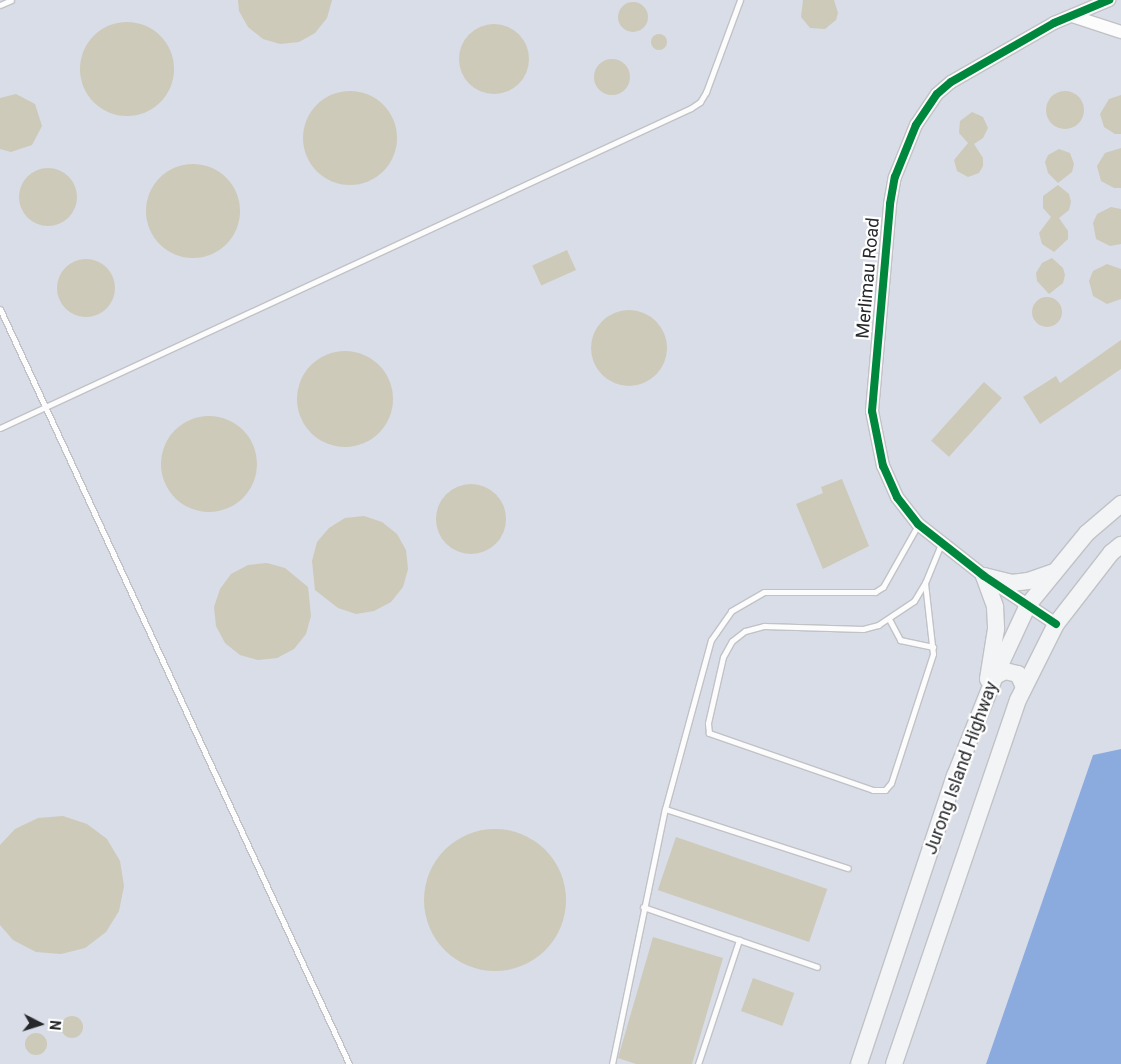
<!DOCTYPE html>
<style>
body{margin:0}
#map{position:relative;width:1121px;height:1064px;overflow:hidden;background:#e8eaee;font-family:Roboto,sans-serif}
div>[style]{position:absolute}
.built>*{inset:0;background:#d8dde7}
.water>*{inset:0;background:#8baade}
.building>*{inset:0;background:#cdcab9;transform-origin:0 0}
.round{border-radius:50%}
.roads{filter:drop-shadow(1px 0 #c1c2c6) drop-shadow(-1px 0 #c1c2c6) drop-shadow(0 1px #c1c2c6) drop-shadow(0 -1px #c1c2c6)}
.service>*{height:5px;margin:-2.5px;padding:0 2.5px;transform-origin:2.5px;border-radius:2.5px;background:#fcfcfc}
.tertiary>*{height:12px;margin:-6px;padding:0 6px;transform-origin:6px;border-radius:6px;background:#fcfcfc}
.primary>*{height:16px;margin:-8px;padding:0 8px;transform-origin:8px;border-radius:8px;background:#f2f4f6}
.cycleway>*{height:8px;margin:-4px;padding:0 4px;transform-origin:4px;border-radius:4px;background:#00873e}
span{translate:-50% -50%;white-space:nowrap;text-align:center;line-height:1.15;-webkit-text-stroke:4.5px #fff;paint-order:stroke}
.street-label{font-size:18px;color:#26282b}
.north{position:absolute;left:15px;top:999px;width:50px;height:50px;-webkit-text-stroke:4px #fff;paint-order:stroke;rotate:95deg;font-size:14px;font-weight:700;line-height:20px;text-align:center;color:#26282b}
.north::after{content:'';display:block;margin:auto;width:18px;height:22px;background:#26282b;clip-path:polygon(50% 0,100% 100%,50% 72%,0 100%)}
</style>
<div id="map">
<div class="built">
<div style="clip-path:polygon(0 0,1121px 0,1121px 749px,1093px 755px,986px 1064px,0 1064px)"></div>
</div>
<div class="water">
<div style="clip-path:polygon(1121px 749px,1121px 1064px,986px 1064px,1093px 755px)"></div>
</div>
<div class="building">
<div style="clip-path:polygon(238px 0,332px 0,327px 18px,315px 33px,299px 42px,280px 44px,263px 39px,248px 27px,239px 11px)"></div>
<div style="clip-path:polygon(803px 0,834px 0,838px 13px,836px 20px,825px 29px,810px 28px,801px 17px)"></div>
<div class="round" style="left:618px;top:2px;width:30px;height:30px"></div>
<div class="round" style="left:80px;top:22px;width:94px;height:94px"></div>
<div class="round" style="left:459px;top:24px;width:70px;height:70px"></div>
<div class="round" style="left:651px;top:34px;width:16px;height:16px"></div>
<div class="round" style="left:594px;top:59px;width:36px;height:36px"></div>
<div class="round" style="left:1046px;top:91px;width:38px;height:38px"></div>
<div class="round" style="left:303px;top:91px;width:94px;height:94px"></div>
<div style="clip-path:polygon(16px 94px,35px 104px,42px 126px,32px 145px,11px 152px,0 149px,0 98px)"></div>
<div style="clip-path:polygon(1121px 95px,1121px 134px,1115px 134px,1104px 127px,1100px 114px,1109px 99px)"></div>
<div style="clip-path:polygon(972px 112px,983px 117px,988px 128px,983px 138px,974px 144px,983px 158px,983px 166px,979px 173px,968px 177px,957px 171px,954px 160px,968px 143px,959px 133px,960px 121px)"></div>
<div style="clip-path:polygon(1121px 148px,1121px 188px,1114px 188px,1101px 181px,1097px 166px,1105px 153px)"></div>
<div style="clip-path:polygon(1059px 149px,1070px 153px,1074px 164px,1072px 172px,1058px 183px,1048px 173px,1045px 162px,1048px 155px)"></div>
<div class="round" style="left:146px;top:164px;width:94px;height:94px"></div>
<div class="round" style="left:19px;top:168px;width:58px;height:58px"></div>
<div style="clip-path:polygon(1058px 185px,1069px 194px,1071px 202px,1069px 210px,1059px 218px,1068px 231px,1068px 239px,1054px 252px,1042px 244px,1039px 233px,1051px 217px,1043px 208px,1043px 196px)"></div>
<div style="clip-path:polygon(1111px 207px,1121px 209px,1121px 244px,1110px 246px,1096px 239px,1093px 223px,1097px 214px)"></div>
<div style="left:567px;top:250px;width:22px;height:38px;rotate:66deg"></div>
<div style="clip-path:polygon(1052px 258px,1063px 268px,1065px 275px,1063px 283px,1049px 294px,1037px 281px,1036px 273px,1042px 263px)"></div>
<div class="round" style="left:57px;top:259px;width:58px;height:58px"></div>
<div style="clip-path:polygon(1107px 264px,1121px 269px,1121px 299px,1107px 304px,1093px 296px,1089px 281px,1093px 271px)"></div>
<div class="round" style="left:1032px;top:297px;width:30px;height:30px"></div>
<div class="round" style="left:591px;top:310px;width:76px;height:76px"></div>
<div style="clip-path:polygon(1121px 340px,1121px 369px,1040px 424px,1023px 397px,1056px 376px,1060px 383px)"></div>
<div class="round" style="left:297px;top:351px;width:96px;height:96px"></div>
<div style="left:984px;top:382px;width:24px;height:79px;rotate:42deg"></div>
<div class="round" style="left:161px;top:416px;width:96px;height:96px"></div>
<div style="clip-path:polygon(842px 479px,869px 546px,823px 569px,796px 504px,823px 493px,821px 487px)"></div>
<div class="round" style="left:436px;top:484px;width:70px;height:70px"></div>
<div style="clip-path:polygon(364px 516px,382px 522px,397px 534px,406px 550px,408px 569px,403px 587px,391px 602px,374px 611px,356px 614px,338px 608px,315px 590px,312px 561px,317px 542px,329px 528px,345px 518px)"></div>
<div style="clip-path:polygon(267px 563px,285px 568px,308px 587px,311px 616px,306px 634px,294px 649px,277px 658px,258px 660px,240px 655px,225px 643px,216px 626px,214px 607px,220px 589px,231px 574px,248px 565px)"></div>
<div style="clip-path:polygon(63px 816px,87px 824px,107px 839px,120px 861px,124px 886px,119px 911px,106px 932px,85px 948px,61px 954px,36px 952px,13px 940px,0 925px,0 845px,15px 829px,38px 818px)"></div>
<div class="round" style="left:424px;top:829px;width:142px;height:142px"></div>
<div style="left:676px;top:837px;width:160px;height:56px;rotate:19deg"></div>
<div style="clip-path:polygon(653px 937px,723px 958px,692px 1064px,636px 1064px,618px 1058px)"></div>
<div style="left:753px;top:978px;width:44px;height:35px;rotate:20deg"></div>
<div class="round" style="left:61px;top:1016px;width:22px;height:22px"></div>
<div class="round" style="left:25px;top:1033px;width:22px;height:22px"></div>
</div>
<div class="roads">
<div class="service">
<div style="left:0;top:5px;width:12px;rotate:-24deg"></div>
<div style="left:0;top:309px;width:832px;rotate:65.19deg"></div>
<div style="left:0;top:428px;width:761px;rotate:-24.85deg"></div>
<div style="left:691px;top:108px;width:11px;rotate:-34deg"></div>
<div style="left:700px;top:102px;width:12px;rotate:-59deg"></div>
<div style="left:706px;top:92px;width:98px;rotate:-69.7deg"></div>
<div style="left:925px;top:583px;width:71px;rotate:83.6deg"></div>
<div style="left:933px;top:654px;width:136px;rotate:108deg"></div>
<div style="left:891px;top:783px;width:9px;rotate:131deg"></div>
<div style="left:885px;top:790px;width:12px;rotate:180deg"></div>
<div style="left:873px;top:790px;width:174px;rotate:-160.8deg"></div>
<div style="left:709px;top:733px;width:10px;rotate:-96deg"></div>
<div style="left:708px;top:723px;width:68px;rotate:-77.2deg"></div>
<div style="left:723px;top:657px;width:18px;rotate:-61deg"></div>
<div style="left:732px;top:641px;width:16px;rotate:-38deg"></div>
<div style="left:745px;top:631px;width:20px;rotate:-15deg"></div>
<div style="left:764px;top:626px;width:99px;rotate:1.7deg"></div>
<div style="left:863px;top:629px;width:16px;rotate:-15deg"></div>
<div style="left:878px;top:625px;width:43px;rotate:-33.7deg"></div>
<div style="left:914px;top:601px;width:21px;rotate:-59deg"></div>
<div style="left:925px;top:583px;width:42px;rotate:-67.7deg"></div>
<div style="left:889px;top:619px;width:24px;rotate:62deg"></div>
<div style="left:900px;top:640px;width:34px;rotate:12deg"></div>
<div style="left:665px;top:809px;width:192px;rotate:17.9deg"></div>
<div style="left:643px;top:907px;width:184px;rotate:19deg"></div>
<div style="left:612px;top:1064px;width:260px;rotate:-78.3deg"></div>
<div style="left:665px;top:809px;width:175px;rotate:-74.8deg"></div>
<div style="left:711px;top:640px;width:35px;rotate:-55deg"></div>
<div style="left:731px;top:611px;width:38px;rotate:-30deg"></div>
<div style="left:764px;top:592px;width:111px"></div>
<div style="left:875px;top:592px;width:9px;rotate:-32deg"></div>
<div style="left:883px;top:587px;width:71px;rotate:-60.6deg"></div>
<div style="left:698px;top:1064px;width:131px;rotate:-71.7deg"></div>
</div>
<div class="tertiary">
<div style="left:1072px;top:16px;width:52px;rotate:18.1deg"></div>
<div style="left:1056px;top:624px;width:87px;rotate:-146.3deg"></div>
<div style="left:984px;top:576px;width:84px;rotate:-141.8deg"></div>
<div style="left:918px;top:524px;width:34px;rotate:-128deg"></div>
<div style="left:897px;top:497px;width:34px;rotate:-114deg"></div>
<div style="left:883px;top:466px;width:56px;rotate:-101.3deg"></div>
<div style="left:872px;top:411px;width:208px;rotate:-85deg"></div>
<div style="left:890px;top:204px;width:27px;rotate:-80deg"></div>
<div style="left:895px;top:177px;width:56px;rotate:-68deg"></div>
<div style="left:916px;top:125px;width:37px;rotate:-56deg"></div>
<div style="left:937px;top:94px;width:18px;rotate:-41deg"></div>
<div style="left:951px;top:82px;width:119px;rotate:-29.8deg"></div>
<div style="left:1054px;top:23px;width:60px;rotate:-22.7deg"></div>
</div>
<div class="primary">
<div style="left:984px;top:576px;width:33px;rotate:70deg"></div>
<div style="left:995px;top:607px;width:22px;rotate:87deg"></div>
<div style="left:996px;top:629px;width:51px;rotate:99.1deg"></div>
<div style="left:984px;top:576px;width:29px;rotate:14deg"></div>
<div style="left:1012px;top:583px;width:16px;rotate:-7deg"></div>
<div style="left:1028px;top:581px;width:28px;rotate:-19deg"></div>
<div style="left:995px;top:676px;width:11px;rotate:-27deg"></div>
<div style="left:1005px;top:671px;width:13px;rotate:13deg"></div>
<div style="left:1018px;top:674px;width:14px;rotate:65deg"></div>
<div style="left:859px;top:1064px;width:304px;rotate:-71.6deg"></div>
<div style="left:955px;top:776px;width:108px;rotate:-68.2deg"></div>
<div style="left:995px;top:676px;width:78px;rotate:-65.1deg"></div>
<div style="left:1028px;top:605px;width:93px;rotate:-50.7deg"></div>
<div style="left:1087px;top:533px;width:45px;rotate:-40.5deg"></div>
<div style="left:894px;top:1064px;width:385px;rotate:-71.2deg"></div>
<div style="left:1018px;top:700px;width:85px;rotate:-63.4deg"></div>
<div style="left:1056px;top:624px;width:90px;rotate:-52.2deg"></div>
<div style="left:1111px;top:553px;width:13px;rotate:-39deg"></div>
</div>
</div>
<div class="cycleway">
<div style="left:1056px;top:624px;width:87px;rotate:-146.3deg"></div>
<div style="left:984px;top:576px;width:84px;rotate:-141.8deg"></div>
<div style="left:918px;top:524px;width:34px;rotate:-128deg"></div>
<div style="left:897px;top:497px;width:34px;rotate:-114deg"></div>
<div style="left:883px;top:466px;width:56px;rotate:-101.3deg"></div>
<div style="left:872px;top:411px;width:208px;rotate:-85deg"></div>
<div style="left:890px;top:204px;width:27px;rotate:-80deg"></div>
<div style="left:895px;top:177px;width:56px;rotate:-68deg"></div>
<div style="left:916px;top:125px;width:37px;rotate:-56deg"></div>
<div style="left:937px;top:94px;width:18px;rotate:-41deg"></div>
<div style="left:951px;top:82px;width:119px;rotate:-29.8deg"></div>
<div style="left:1054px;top:23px;width:60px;rotate:-22.7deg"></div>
</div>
<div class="street-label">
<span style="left:868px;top:278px;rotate:-85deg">Merlimau Road</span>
<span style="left:961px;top:768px;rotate:-70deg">Jurong Island Highway</span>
</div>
<div class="north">N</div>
</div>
